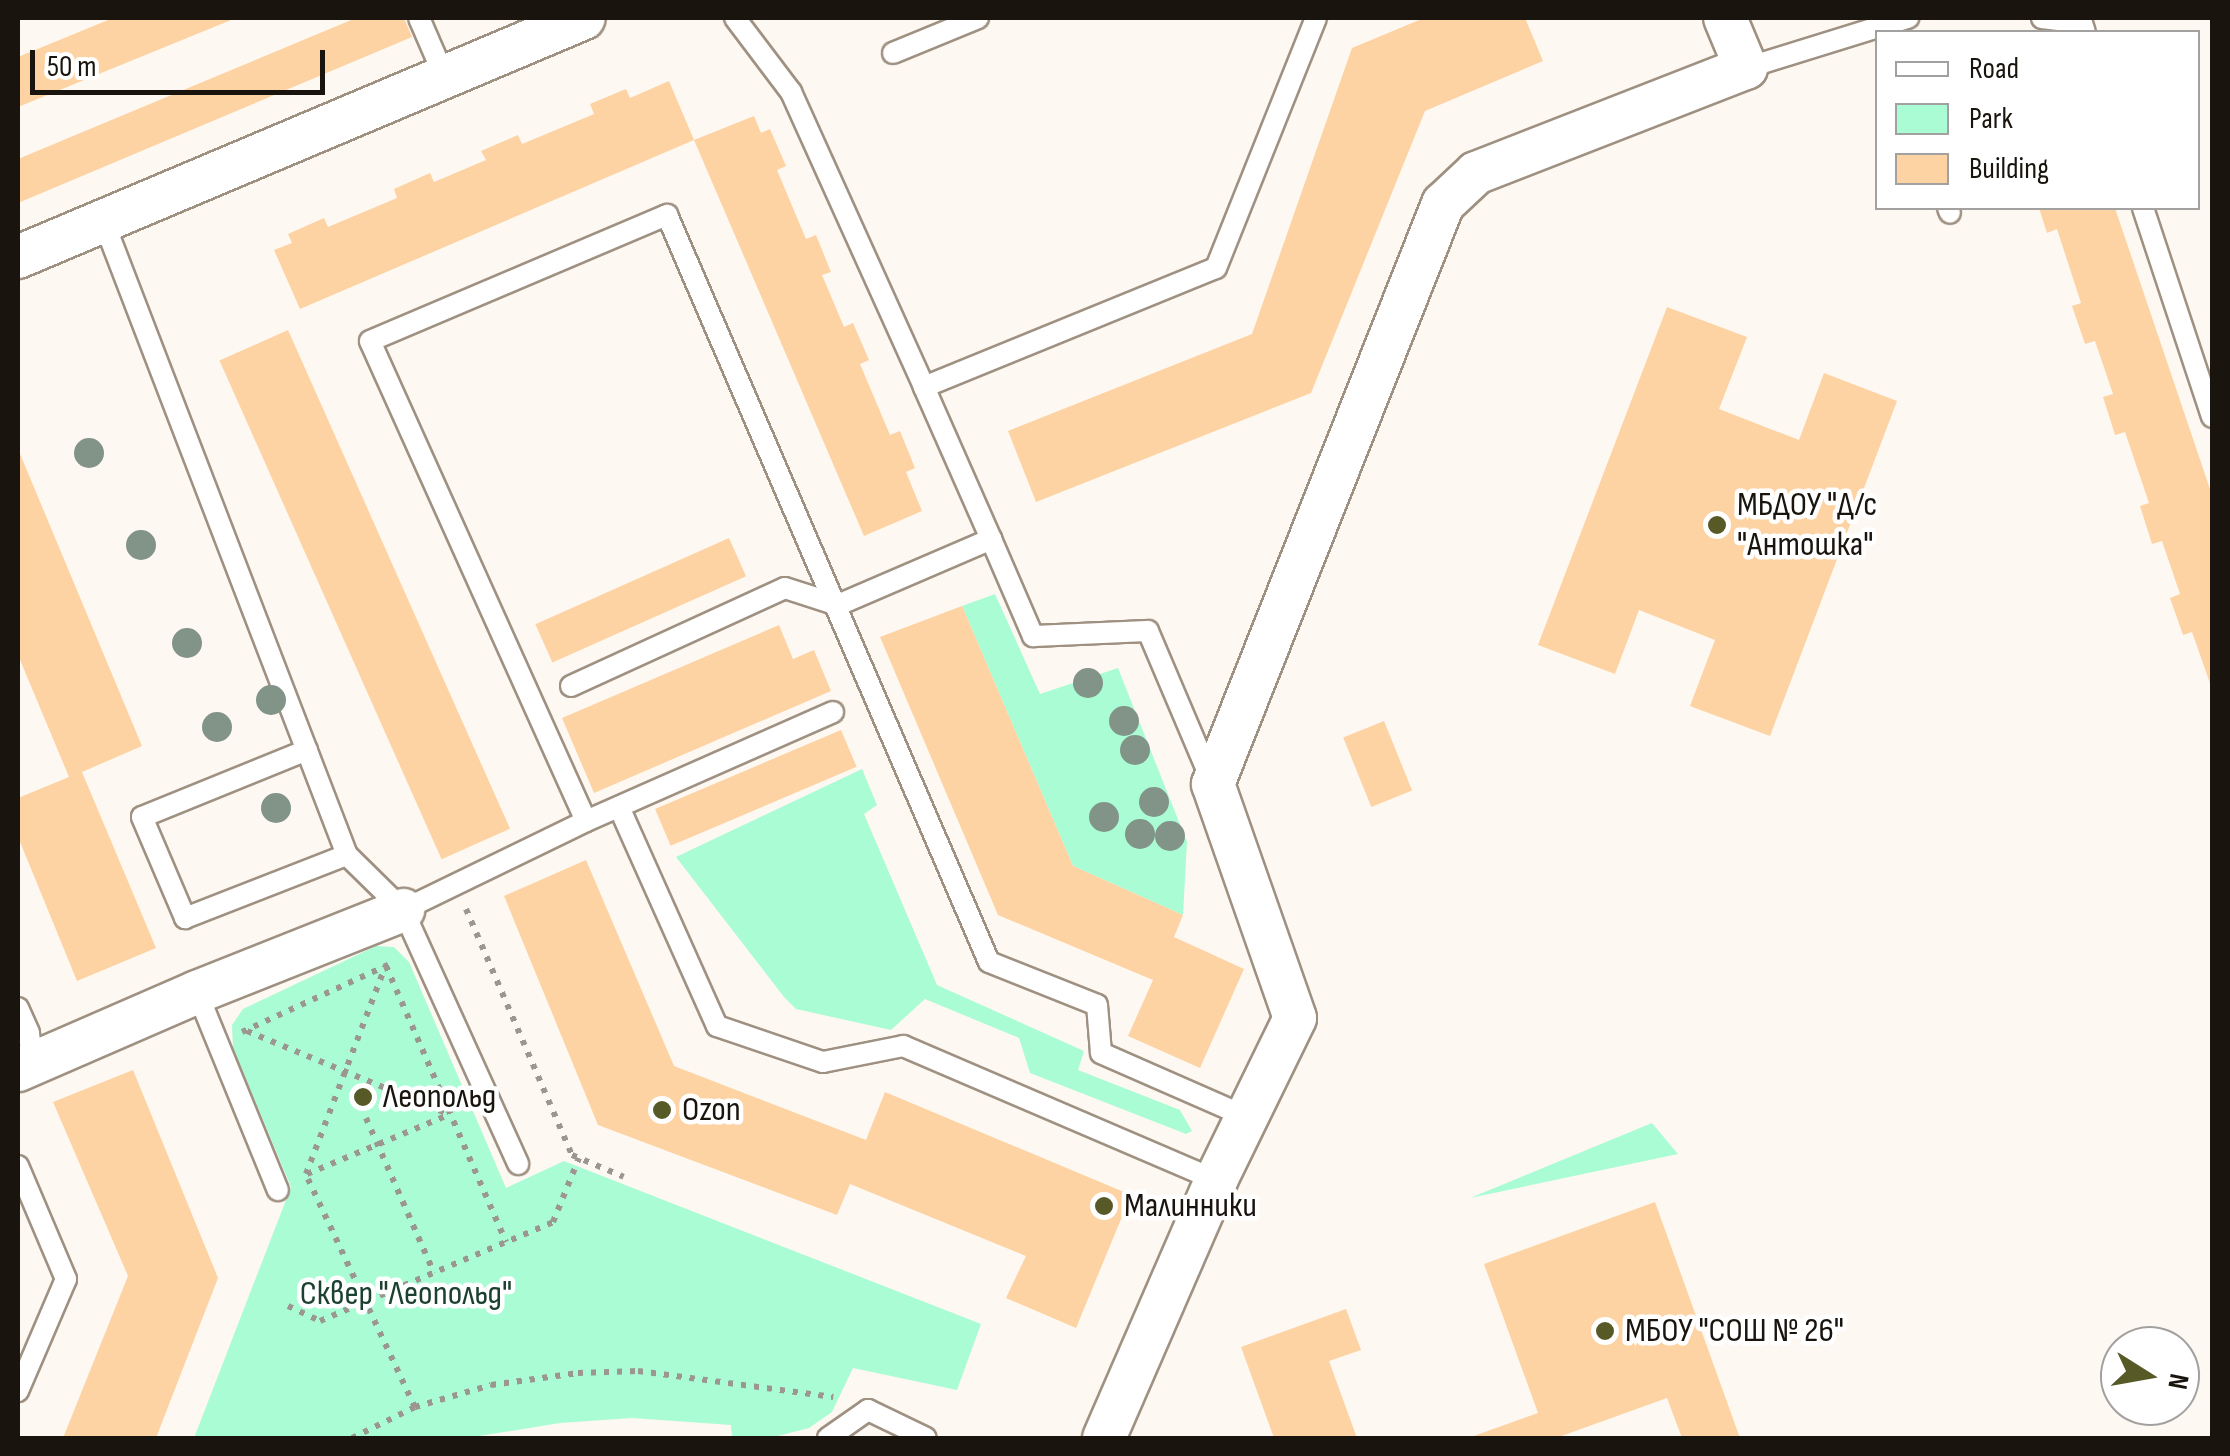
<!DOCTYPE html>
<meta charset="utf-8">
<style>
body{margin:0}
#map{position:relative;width:2230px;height:1456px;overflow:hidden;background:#fef8f2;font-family:"Sofia Sans Condensed",sans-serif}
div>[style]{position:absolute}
.green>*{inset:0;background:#a9fcd4}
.building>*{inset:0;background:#fed3a3;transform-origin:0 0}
.path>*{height:6px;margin-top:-3px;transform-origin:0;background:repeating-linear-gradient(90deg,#9c9690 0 5px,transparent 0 13px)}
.roads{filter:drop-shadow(2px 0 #9f9182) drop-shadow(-2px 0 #9f9182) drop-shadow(0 2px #9f9182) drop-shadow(0 -2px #9f9182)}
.service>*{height:20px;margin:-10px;padding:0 10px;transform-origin:10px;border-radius:10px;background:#fff}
.minor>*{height:42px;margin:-21px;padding:0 21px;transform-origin:21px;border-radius:21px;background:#fff}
.trees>*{width:30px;height:30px;margin:-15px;border-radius:50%;background:#829387}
.dots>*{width:28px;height:28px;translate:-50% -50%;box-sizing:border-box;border:5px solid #fff;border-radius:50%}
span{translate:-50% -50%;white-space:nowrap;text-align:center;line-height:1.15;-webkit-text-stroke:9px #fff;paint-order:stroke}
.poi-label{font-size:35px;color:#1a140f}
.left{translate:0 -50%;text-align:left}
.park-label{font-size:35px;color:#1c4130}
.frame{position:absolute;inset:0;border:20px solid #1a140f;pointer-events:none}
.legend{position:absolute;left:1875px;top:30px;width:325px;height:180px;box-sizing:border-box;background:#fff;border:2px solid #a3a19f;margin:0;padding:12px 18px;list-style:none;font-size:30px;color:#1a140f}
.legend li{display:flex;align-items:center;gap:20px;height:50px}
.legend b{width:50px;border:2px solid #a3a19f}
.north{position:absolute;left:2100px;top:1326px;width:100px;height:100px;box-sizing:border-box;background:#fff;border:2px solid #a3a19f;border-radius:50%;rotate:101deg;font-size:28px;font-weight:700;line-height:40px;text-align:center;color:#1a140f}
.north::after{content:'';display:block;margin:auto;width:35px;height:45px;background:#575927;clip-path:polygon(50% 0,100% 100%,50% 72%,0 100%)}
.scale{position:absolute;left:30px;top:50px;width:295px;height:45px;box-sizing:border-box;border:5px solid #1a140f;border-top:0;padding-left:12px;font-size:30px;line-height:35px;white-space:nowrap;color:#1a140f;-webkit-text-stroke:8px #fff;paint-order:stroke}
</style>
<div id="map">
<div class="green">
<div style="clip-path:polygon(995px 594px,1040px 694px,1118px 668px,1187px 842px,1183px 915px,1073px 866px,962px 606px)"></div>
<div style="clip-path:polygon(862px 769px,877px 805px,864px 814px,937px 985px,1084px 1051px,1078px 1070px,1180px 1110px,1192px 1131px,1186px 1134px,1030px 1073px,1019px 1038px,925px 999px,891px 1030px,796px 1009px,784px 997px,676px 857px)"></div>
<div style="clip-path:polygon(376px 946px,394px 947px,409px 962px,506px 1188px,564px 1161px,981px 1324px,957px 1390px,853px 1368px,832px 1412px,809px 1428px,770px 1438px,732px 1438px,731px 1425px,632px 1418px,560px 1423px,467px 1438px,194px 1438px,291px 1187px,233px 1048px,232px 1025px,243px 1009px)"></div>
<div style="clip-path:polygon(1652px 1123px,1678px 1154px,1470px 1198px)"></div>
</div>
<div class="building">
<div style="clip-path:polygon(113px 18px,236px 18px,18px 107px,18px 57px)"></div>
<div style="clip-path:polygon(356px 18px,404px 18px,412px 37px,18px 203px,18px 159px)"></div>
<div style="clip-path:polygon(1424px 18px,1525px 18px,1543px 61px,1425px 111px,1311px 393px,1036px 502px,1008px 431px,1252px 334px,1352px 48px)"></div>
<div style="clip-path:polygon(669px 81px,694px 140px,300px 309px,274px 250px,292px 243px,288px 234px,324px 218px,328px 227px,397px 198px,394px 189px,430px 173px,434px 182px,486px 160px,481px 151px,518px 135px,522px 144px,594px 114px,590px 104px,626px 89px,630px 98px)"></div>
<div style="clip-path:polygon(754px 116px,761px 133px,770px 129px,786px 166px,777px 170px,806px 239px,816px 235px,831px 272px,822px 275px,844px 327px,853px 323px,869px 360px,860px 364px,890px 435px,900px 431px,915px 468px,906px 472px,922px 511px,864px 536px,694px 140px)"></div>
<div style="clip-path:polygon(2039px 208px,2115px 208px,2212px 495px,2212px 689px,2192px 632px,2183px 635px,2170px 598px,2180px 594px,2162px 541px,2152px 544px,2140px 506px,2149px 503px,2125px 432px,2115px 435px,2103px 397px,2113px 394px,2095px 341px,2085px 344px,2072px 306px,2081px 303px,2057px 229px,2047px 233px)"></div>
<div style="clip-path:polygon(1667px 307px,1747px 337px,1719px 409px,1799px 440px,1824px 373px,1897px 401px,1770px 736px,1690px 706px,1715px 640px,1639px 610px,1615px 674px,1538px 645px)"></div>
<div style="left:288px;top:330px;width:546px;height:75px;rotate:66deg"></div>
<div style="clip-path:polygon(18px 449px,142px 746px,82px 772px,156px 948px,77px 981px,18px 837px,18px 798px,69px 777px,18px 655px)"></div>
<div style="left:729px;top:538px;width:42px;height:212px;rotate:66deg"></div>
<div style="clip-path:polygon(962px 606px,1073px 866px,1183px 915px,1174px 937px,1244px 969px,1200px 1068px,1128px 1036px,1153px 980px,998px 915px,880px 637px)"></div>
<div style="clip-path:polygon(779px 625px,793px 659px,814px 650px,831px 691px,594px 793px,562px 718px)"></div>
<div style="left:1384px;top:721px;width:75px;height:44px;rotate:68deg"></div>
<div style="left:841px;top:730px;width:40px;height:202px;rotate:67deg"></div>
<div style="clip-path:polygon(586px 860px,674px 1066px,866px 1140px,885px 1092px,1131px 1195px,1076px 1328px,1006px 1298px,1026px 1256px,850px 1184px,837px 1215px,598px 1125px,504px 896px)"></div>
<div style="clip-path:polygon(133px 1070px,218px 1278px,156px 1438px,63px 1438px,128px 1276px,53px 1102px)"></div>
<div style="clip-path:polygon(1655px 1202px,1740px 1438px,1682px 1438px,1667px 1398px,1556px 1438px,1468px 1438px,1538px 1413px,1484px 1264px)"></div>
<div style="clip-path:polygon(1346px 1309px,1361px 1350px,1329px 1361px,1357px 1438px,1274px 1438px,1241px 1347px)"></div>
</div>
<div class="path">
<div style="left:466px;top:909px;width:268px;rotate:66.7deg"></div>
<div style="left:572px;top:1155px;width:56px;rotate:22.9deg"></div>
<div style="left:386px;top:966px;width:301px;rotate:66.5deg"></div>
<div style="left:247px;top:1031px;width:217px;rotate:22.4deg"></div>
<div style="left:242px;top:1032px;width:167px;rotate:-24.7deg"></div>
<div style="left:366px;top:1118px;width:169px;rotate:66.3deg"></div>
<div style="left:306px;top:1174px;width:222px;rotate:-69.1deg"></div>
<div style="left:307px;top:1174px;width:153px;rotate:-22.7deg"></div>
<div style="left:308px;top:1179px;width:252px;rotate:64.9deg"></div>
<div style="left:288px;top:1306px;width:35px;rotate:25deg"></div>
<div style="left:320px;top:1321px;width:253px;rotate:-23deg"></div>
<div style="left:553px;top:1222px;width:69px;rotate:-67.9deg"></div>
<div style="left:352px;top:1438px;width:70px;rotate:-26.2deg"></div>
<div style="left:415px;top:1407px;width:79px;rotate:-16.1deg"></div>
<div style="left:491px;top:1385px;width:88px;rotate:-7.9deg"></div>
<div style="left:578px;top:1373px;width:60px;rotate:-1.9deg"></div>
<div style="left:638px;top:1371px;width:197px;rotate:7.6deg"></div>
</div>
<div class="roads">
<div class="service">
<div style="left:419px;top:18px;width:65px;rotate:66.6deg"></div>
<div style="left:735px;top:18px;width:93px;rotate:52.9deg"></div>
<div style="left:791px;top:92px;width:324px;rotate:65.7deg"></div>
<div style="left:924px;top:387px;width:315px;rotate:-22.2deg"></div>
<div style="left:1216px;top:268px;width:269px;rotate:-68.2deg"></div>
<div style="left:2042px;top:18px;width:40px;rotate:7.1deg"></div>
<div style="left:2082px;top:23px;width:9px;rotate:72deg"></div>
<div style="left:893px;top:53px;width:92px;rotate:-22.4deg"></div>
<div style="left:1746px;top:68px;width:170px;rotate:-17.2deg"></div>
<div style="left:1948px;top:208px;width:5px;rotate:68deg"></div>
<div style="left:2143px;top:208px;width:220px;rotate:71.7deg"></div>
<div style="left:103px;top:220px;width:680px;rotate:68.98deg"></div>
<div style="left:347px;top:855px;width:78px;rotate:44.5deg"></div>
<div style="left:403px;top:910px;width:279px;rotate:65.6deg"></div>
<div style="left:924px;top:387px;width:166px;rotate:66.2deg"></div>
<div style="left:571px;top:686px;width:235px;rotate:-24.6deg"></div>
<div style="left:785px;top:588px;width:56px;rotate:17.8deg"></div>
<div style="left:838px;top:605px;width:167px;rotate:-23.3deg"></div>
<div style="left:991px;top:539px;width:106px;rotate:66.6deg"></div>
<div style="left:1033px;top:636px;width:115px;rotate:-2.5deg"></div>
<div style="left:1148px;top:631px;width:164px;rotate:67deg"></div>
<div style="left:307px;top:750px;width:178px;rotate:157.9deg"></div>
<div style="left:142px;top:817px;width:110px;rotate:66.9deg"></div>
<div style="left:185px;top:918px;width:174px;rotate:-21.3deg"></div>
<div style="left:619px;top:807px;width:240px;rotate:65.9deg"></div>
<div style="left:717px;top:1026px;width:112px;rotate:18.8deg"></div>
<div style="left:823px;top:1062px;width:82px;rotate:-11.3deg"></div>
<div style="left:903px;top:1046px;width:340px;rotate:23.2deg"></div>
<div style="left:586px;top:821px;width:526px;rotate:-114.23deg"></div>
<div style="left:370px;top:341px;width:323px;rotate:-23deg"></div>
<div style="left:667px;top:215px;width:813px;rotate:66.68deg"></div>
<div style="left:989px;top:962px;width:116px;rotate:21.7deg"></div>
<div style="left:1097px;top:1005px;width:48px;rotate:85.2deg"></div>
<div style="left:1101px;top:1053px;width:159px;rotate:23.7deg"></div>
<div style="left:403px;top:910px;width:203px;rotate:-25.9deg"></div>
<div style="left:586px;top:821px;width:270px;rotate:-23.8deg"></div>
<div style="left:197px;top:992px;width:214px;rotate:67.8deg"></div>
<div style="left:18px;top:1008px;width:27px;rotate:66deg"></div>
<div style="left:29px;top:1033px;width:31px;rotate:84deg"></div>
<div style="left:18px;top:1166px;width:123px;rotate:67deg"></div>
<div style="left:66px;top:1279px;width:122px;rotate:113.2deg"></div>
<div style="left:828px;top:1438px;width:49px;rotate:-35deg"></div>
<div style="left:868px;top:1410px;width:64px;rotate:25.8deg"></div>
</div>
<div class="minor">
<div style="left:18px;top:257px;width:614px;rotate:-22.89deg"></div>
<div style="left:18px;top:1070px;width:195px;rotate:-23.5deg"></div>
<div style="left:197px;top:992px;width:222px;rotate:-21.7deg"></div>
<div style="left:1104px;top:1438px;width:281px;rotate:-66.5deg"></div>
<div style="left:1216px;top:1180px;width:180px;rotate:-64deg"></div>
<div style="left:1295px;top:1018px;width:248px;rotate:-109.3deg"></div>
<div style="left:1213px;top:784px;width:624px;rotate:-68.37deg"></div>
<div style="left:1443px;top:204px;width:45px;rotate:-43.2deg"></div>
<div style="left:1476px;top:173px;width:290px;rotate:-21.3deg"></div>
<div style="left:1746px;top:68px;width:54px;rotate:-112.8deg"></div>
</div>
</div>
<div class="trees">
<div style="left:89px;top:453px"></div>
<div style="left:141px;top:545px"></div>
<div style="left:187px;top:643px"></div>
<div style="left:1088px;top:683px"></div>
<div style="left:271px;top:700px"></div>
<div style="left:1124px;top:721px"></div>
<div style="left:217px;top:727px"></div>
<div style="left:1135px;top:750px"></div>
<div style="left:1154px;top:802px"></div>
<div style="left:276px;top:808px"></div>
<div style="left:1104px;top:817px"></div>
<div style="left:1140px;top:834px"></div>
<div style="left:1170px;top:836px"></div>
</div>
<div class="dots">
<div style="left:1717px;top:525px;background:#575927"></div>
<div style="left:363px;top:1097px;background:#575927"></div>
<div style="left:662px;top:1110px;background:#575927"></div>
<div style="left:1104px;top:1206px;background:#575927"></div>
<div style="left:1605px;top:1331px;background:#575927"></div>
</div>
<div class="poi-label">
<span class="left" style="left:1737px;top:525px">МБДОУ "Д/с<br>"Антошка"</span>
<span class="left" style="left:383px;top:1097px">Леопольд</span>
<span class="left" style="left:682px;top:1110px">Ozon</span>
<span class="left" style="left:1124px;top:1206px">Малинники</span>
<span class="left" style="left:1625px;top:1331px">МБОУ "СОШ № 26"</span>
</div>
<div class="park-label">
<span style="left:406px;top:1294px">Сквер "Леопольд"</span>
</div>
<div class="frame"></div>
<ul class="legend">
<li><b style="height:12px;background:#fff"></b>Road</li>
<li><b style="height:28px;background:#a9fcd4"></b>Park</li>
<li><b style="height:28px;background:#fed3a3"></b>Building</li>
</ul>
<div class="north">N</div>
<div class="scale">50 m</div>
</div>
